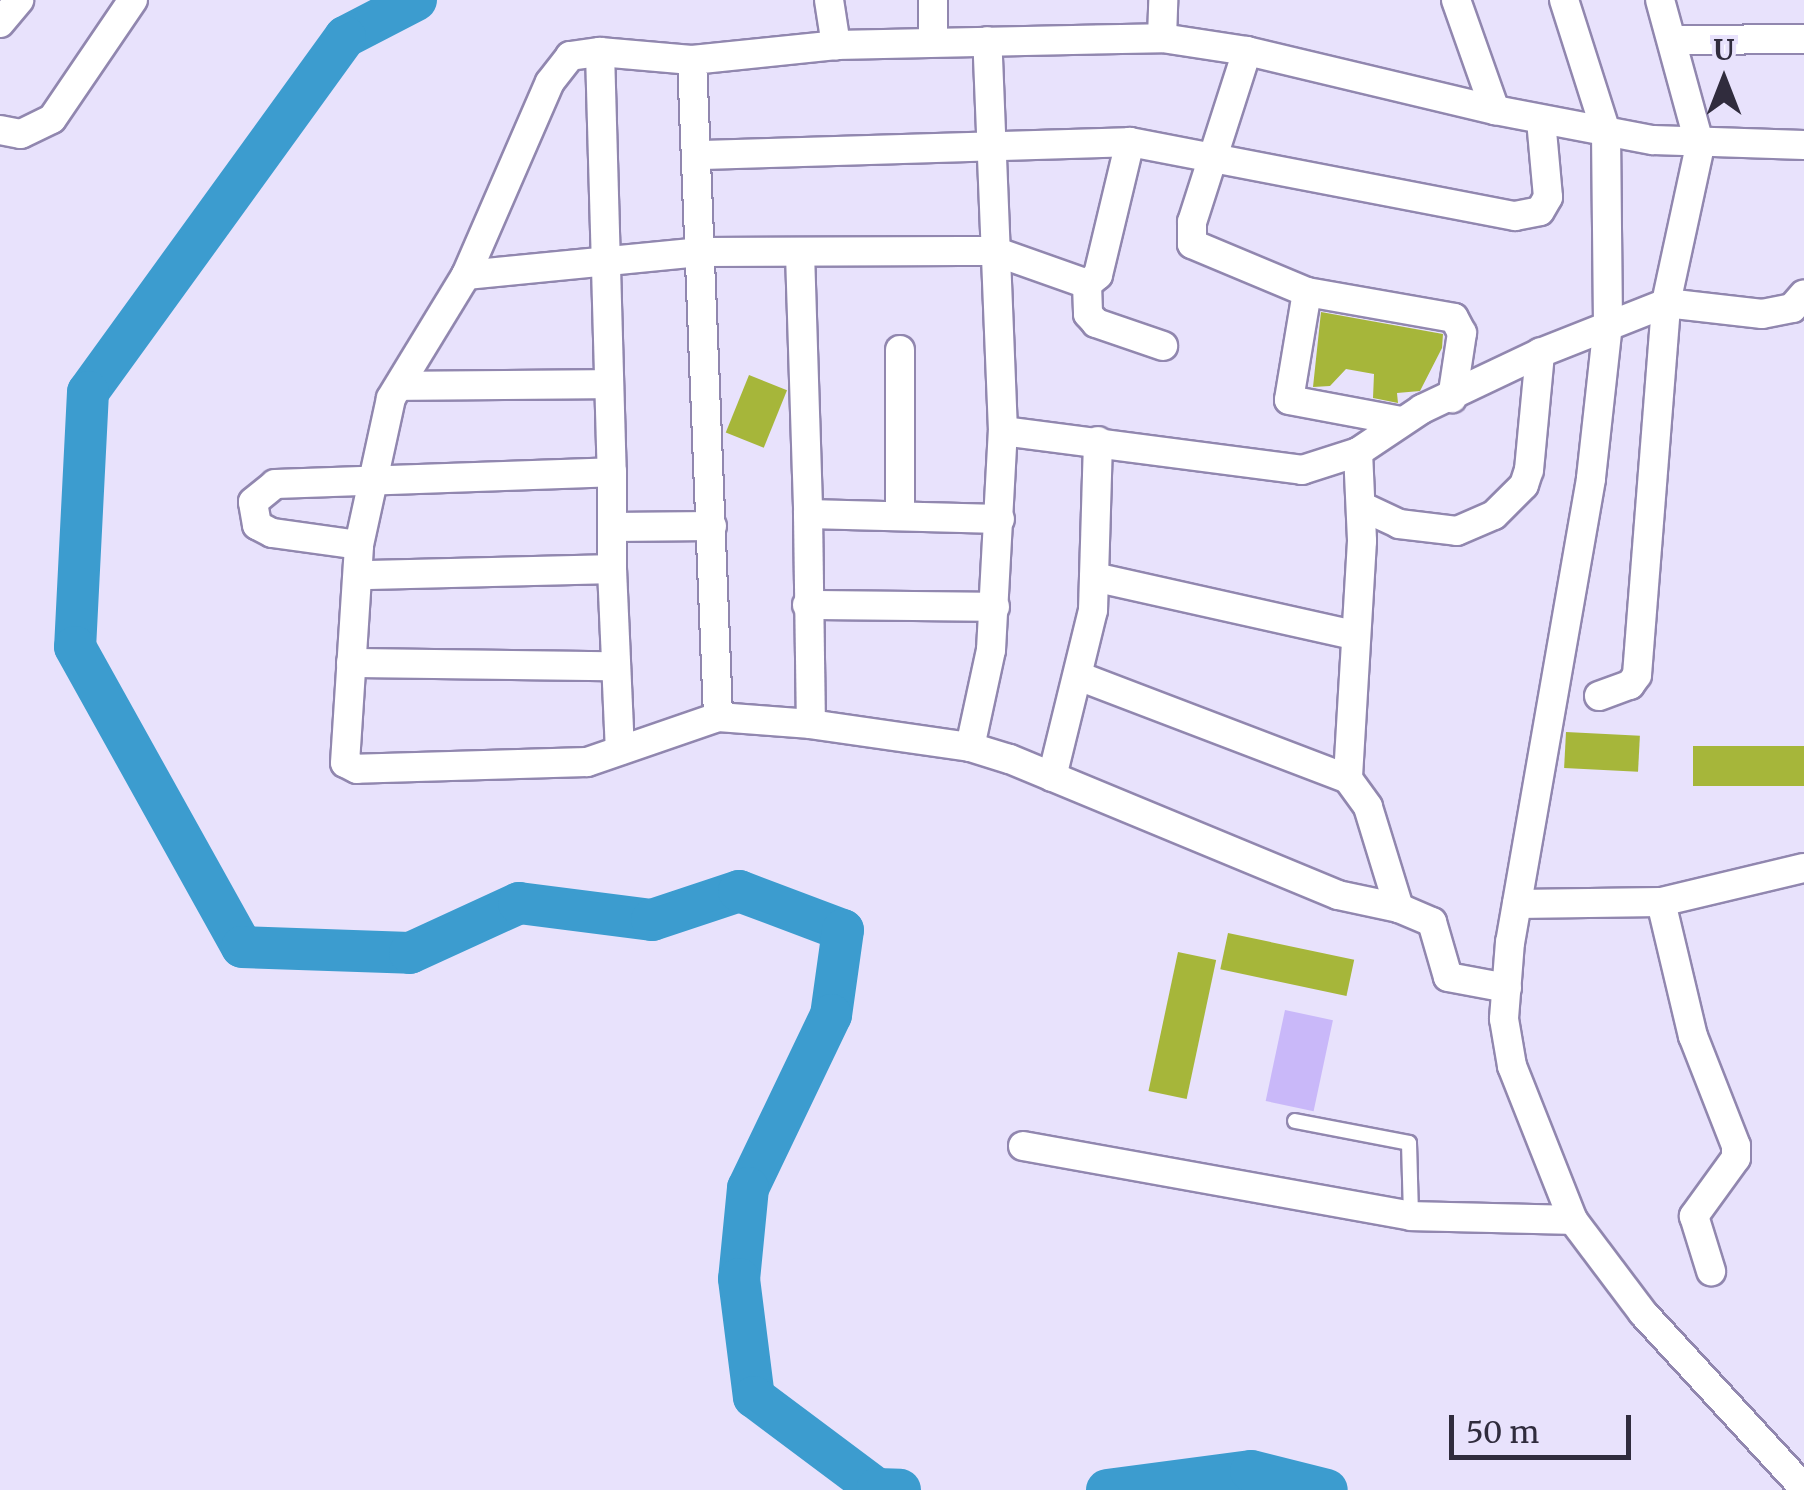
<!DOCTYPE html>
<style>
body{margin:0}
#map{position:relative;width:1804px;height:1490px;overflow:hidden;background:#e8e2fc;font-family:Merriweather,serif}
div>[style]{position:absolute}
.green>*{inset:0;background:#c9b8f9;transform-origin:0 0}
.river>*{height:42px;margin:-21px;padding:0 21px;transform-origin:21px;border-radius:21px;background:#3c9ccf}
.building>*{inset:0;background:#a6b63a;transform-origin:0 0}
.roads{filter:drop-shadow(2px 0 #9187af) drop-shadow(-2px 0 #9187af) drop-shadow(0 2px #9187af) drop-shadow(0 -2px #9187af)}
.lane>*{height:14px;margin:-7px;padding:0 7px;transform-origin:7px;border-radius:7px;background:#fff}
.street>*{height:28px;margin:-14px;padding:0 14px;transform-origin:14px;border-radius:14px;background:#fff}
span{translate:-50% -50%;white-space:nowrap;text-align:center;line-height:1.15;-webkit-text-stroke:8px #e8e2fc;paint-order:stroke}
.north{position:absolute;left:1674px;top:30px;width:100px;height:100px;-webkit-text-stroke:8px #e8e2fc;paint-order:stroke;rotate:0deg;font-size:28px;font-weight:700;line-height:40px;text-align:center;color:#302c3d}
.north::after{content:'';display:block;margin:auto;width:35px;height:45px;background:#302c3d;clip-path:polygon(50% 0,100% 100%,50% 72%,0 100%)}
.scale{position:absolute;left:1449px;top:1415px;width:182px;height:45px;box-sizing:border-box;border:5px solid #302c3d;border-top:0;padding-left:12px;font-size:30px;line-height:35px;white-space:nowrap;color:#302c3d;-webkit-text-stroke:8px #e8e2fc;paint-order:stroke}
</style>
<div id="map">
<div class="green">
<div style="left:1285px;top:1010px;width:49px;height:93px;rotate:12deg"></div>
</div>
<div class="river">
<div style="left:416px;top:0;width:80px;rotate:152.5deg"></div>
<div style="left:345px;top:37px;width:438px;rotate:125.9deg"></div>
<div style="left:88px;top:392px;width:255px;rotate:92.9deg"></div>
<div style="left:75px;top:647px;width:343px;rotate:60.9deg"></div>
<div style="left:242px;top:947px;width:168px;rotate:2deg"></div>
<div style="left:410px;top:953px;width:120px;rotate:-24.6deg"></div>
<div style="left:519px;top:903px;width:134px;rotate:7.3deg"></div>
<div style="left:652px;top:920px;width:92px;rotate:-18.4deg"></div>
<div style="left:739px;top:891px;width:111px;rotate:20.6deg"></div>
<div style="left:843px;top:930px;width:86px;rotate:98deg"></div>
<div style="left:831px;top:1015px;width:192px;rotate:115.6deg"></div>
<div style="left:748px;top:1188px;width:91px;rotate:95.6deg"></div>
<div style="left:739px;top:1279px;width:119px;rotate:82.8deg"></div>
<div style="left:754px;top:1397px;width:154px;rotate:36.8deg"></div>
<div style="left:877px;top:1489px;width:23px;rotate:2deg"></div>
<div style="left:1107px;top:1490px;width:145px;rotate:-7.5deg"></div>
<div style="left:1251px;top:1471px;width:78px;rotate:14deg"></div>
</div>
<div class="building">
<div style="clip-path:polygon(1321px 312px,1443px 334px,1442px 348px,1420px 391px,1397px 393px,1398px 403px,1373px 398px,1374px 374px,1346px 369px,1330px 386px,1313px 387px)"></div>
<div style="left:749px;top:375px;width:41px;height:62px;rotate:22deg"></div>
<div style="left:1566px;top:732px;width:74px;height:36px;rotate:3deg"></div>
<div style="left:1804px;top:746px;width:40px;height:111px;rotate:90deg"></div>
<div style="left:1228px;top:933px;width:129px;height:37px;rotate:12deg"></div>
<div style="left:1178px;top:952px;width:39px;height:142px;rotate:12deg"></div>
</div>
<div class="roads">
<div class="lane">
<div style="left:1295px;top:1121px;width:116px;rotate:10.9deg"></div>
<div style="left:1409px;top:1143px;width:73px;rotate:88.4deg"></div>
</div>
<div class="street">
<div style="left:829px;top:0;width:46px;rotate:81.2deg"></div>
<div style="left:1456px;top:0;width:117px;rotate:70.5deg"></div>
<div style="left:1564px;top:0;width:139px;rotate:72.3deg"></div>
<div style="left:1606px;top:132px;width:192px;rotate:89.4deg"></div>
<div style="left:1608px;top:324px;width:156px;rotate:96.3deg"></div>
<div style="left:1591px;top:479px;width:470px;rotate:99.9deg"></div>
<div style="left:1510px;top:942px;width:77px;rotate:94.5deg"></div>
<div style="left:1504px;top:1019px;width:48px;rotate:80.3deg"></div>
<div style="left:1512px;top:1066px;width:166px;rotate:68.4deg"></div>
<div style="left:1573px;top:1220px;width:116px;rotate:53deg"></div>
<div style="left:1643px;top:1313px;width:238px;rotate:47.4deg"></div>
<div style="left:0;top:23px;width:30px;rotate:-50deg"></div>
<div style="left:1162px;top:38px;width:38px;rotate:-88deg"></div>
<div style="left:1673px;top:40px;width:131px;rotate:-0.4deg"></div>
<div style="left:933px;top:41px;width:41px;rotate:-90deg"></div>
<div style="left:1247px;top:51px;width:180px;rotate:107.8deg"></div>
<div style="left:1192px;top:222px;width:22px;rotate:90deg"></div>
<div style="left:1192px;top:244px;width:125px;rotate:22.7deg"></div>
<div style="left:1307px;top:292px;width:149px;rotate:10deg"></div>
<div style="left:1454px;top:318px;width:17px;rotate:62deg"></div>
<div style="left:1462px;top:333px;width:66px;rotate:98.7deg"></div>
<div style="left:600px;top:52px;width:420px;rotate:88.4deg"></div>
<div style="left:692px;top:60px;width:658px;rotate:87.73deg"></div>
<div style="left:0;top:130px;width:21px;rotate:11deg"></div>
<div style="left:21px;top:134px;width:34px;rotate:-26deg"></div>
<div style="left:52px;top:119px;width:144px;rotate:-55.8deg"></div>
<div style="left:700px;top:155px;width:430px;rotate:-1.7deg"></div>
<div style="left:1130px;top:142px;width:392px;rotate:10.9deg"></div>
<div style="left:1515px;top:216px;width:25px;rotate:-11deg"></div>
<div style="left:1540px;top:211px;width:16px;rotate:-60deg"></div>
<div style="left:1548px;top:197px;width:77px;rotate:-95.2deg"></div>
<div style="left:800px;top:253px;width:261px;rotate:88.2deg"></div>
<div style="left:808px;top:514px;width:192px;rotate:1.5deg"></div>
<div style="left:466px;top:275px;width:237px;rotate:-5.6deg"></div>
<div style="left:702px;top:252px;width:292px;rotate:-0.2deg"></div>
<div style="left:994px;top:251px;width:99px;rotate:19.5deg"></div>
<div style="left:1087px;top:284px;width:14px;rotate:-39deg"></div>
<div style="left:1098px;top:275px;width:137px;rotate:-76.5deg"></div>
<div style="left:1087px;top:284px;width:30px;rotate:88deg"></div>
<div style="left:1088px;top:314px;width:12px;rotate:48deg"></div>
<div style="left:1096px;top:323px;width:71px;rotate:18.9deg"></div>
<div style="left:1307px;top:292px;width:109px;rotate:99.5deg"></div>
<div style="left:1289px;top:400px;width:114px;rotate:10.6deg"></div>
<div style="left:400px;top:386px;width:209px;rotate:-0.5deg"></div>
<div style="left:1003px;top:431px;width:302px;rotate:7.4deg"></div>
<div style="left:1302px;top:470px;width:59px;rotate:-17.8deg"></div>
<div style="left:1358px;top:452px;width:77px;rotate:-33.9deg"></div>
<div style="left:1422px;top:409px;width:131px;rotate:-25.4deg"></div>
<div style="left:1540px;top:353px;width:136px;rotate:-21.6deg"></div>
<div style="left:1666px;top:303px;width:97px;rotate:6.5deg"></div>
<div style="left:1762px;top:314px;width:31px;rotate:-11deg"></div>
<div style="left:1792px;top:308px;width:18px;rotate:-49deg"></div>
<div style="left:1358px;top:452px;width:89px;rotate:87.4deg"></div>
<div style="left:1362px;top:541px;width:238px;rotate:93.4deg"></div>
<div style="left:1348px;top:779px;width:34px;rotate:54deg"></div>
<div style="left:1368px;top:807px;width:106px;rotate:72.9deg"></div>
<div style="left:1399px;top:908px;width:62px;rotate:-168deg"></div>
<div style="left:1338px;top:895px;width:356px;rotate:-157.5deg"></div>
<div style="left:1009px;top:759px;width:41px;rotate:-162.9deg"></div>
<div style="left:970px;top:747px;width:161px;rotate:-171.8deg"></div>
<div style="left:811px;top:724px;width:93px;rotate:-175.7deg"></div>
<div style="left:718px;top:717px;width:139px;rotate:161deg"></div>
<div style="left:587px;top:762px;width:230px;rotate:178.3deg"></div>
<div style="left:357px;top:769px;width:13px;rotate:-153deg"></div>
<div style="left:345px;top:763px;width:218px;rotate:-86.3deg"></div>
<div style="left:359px;top:545px;width:150px;rotate:-77.7deg"></div>
<div style="left:391px;top:398px;width:144px;rotate:-58.6deg"></div>
<div style="left:466px;top:275px;width:210px;rotate:-66.5deg"></div>
<div style="left:550px;top:82px;width:33px;rotate:-52deg"></div>
<div style="left:570px;top:56px;width:30px;rotate:-8deg"></div>
<div style="left:600px;top:52px;width:92px;rotate:5deg"></div>
<div style="left:692px;top:60px;width:145px;rotate:-5.9deg"></div>
<div style="left:836px;top:45px;width:326px;rotate:-1.2deg"></div>
<div style="left:1162px;top:38px;width:86px;rotate:8.7deg"></div>
<div style="left:1247px;top:51px;width:255px;rotate:13.4deg"></div>
<div style="left:1495px;top:110px;width:161px;rotate:10.8deg"></div>
<div style="left:1653px;top:140px;width:151px;rotate:1.9deg"></div>
<div style="left:1363px;top:507px;width:40px;rotate:25deg"></div>
<div style="left:1399px;top:524px;width:58px;rotate:6.9deg"></div>
<div style="left:1457px;top:531px;width:40px;rotate:-23.4deg"></div>
<div style="left:1494px;top:515px;width:42px;rotate:-45deg"></div>
<div style="left:1524px;top:485px;width:16px;rotate:-72deg"></div>
<div style="left:1529px;top:470px;width:118px;rotate:-84.6deg"></div>
<div style="left:808px;top:514px;width:210px;rotate:89.2deg"></div>
<div style="left:900px;top:516px;width:166px;rotate:-90deg"></div>
<div style="left:612px;top:527px;width:100px;rotate:-0.6deg"></div>
<div style="left:359px;top:545px;width:88px;rotate:-172.1deg"></div>
<div style="left:272px;top:533px;width:17px;rotate:-152deg"></div>
<div style="left:257px;top:525px;width:23px;rotate:-100deg"></div>
<div style="left:253px;top:502px;width:28px;rotate:-39deg"></div>
<div style="left:275px;top:484px;width:337px;rotate:-2deg"></div>
<div style="left:612px;top:472px;width:97px;rotate:90deg"></div>
<div style="left:612px;top:569px;width:250px;rotate:178.6deg"></div>
<div style="left:612px;top:569px;width:181px;rotate:87.5deg"></div>
<div style="left:1094px;top:577px;width:266px;rotate:12.6deg"></div>
<div style="left:807px;top:605px;width:188px;rotate:0.6deg"></div>
<div style="left:351px;top:663px;width:263px;rotate:0.7deg"></div>
<div style="left:1081px;top:677px;width:286px;rotate:20.9deg"></div>
<div style="left:1599px;top:696px;width:33px;rotate:-20deg"></div>
<div style="left:1630px;top:685px;width:12px;rotate:-55deg"></div>
<div style="left:1637px;top:675px;width:373px;rotate:-85.5deg"></div>
<div style="left:1666px;top:303px;width:161px;rotate:-77.8deg"></div>
<div style="left:1700px;top:146px;width:151px;rotate:-105.3deg"></div>
<div style="left:970px;top:747px;width:99px;rotate:-77.8deg"></div>
<div style="left:991px;top:650px;width:219px;rotate:-86.9deg"></div>
<div style="left:1003px;top:431px;width:390px;rotate:-92.3deg"></div>
<div style="left:1052px;top:777px;width:172px;rotate:-76.2deg"></div>
<div style="left:1093px;top:610px;width:169px;rotate:-88.3deg"></div>
<div style="left:1661px;top:902px;width:138px;rotate:76.6deg"></div>
<div style="left:1693px;top:1036px;width:118px;rotate:68.6deg"></div>
<div style="left:1736px;top:1146px;width:12px;rotate:90deg"></div>
<div style="left:1736px;top:1158px;width:72px;rotate:125.9deg"></div>
<div style="left:1694px;top:1216px;width:58px;rotate:72.8deg"></div>
<div style="left:1517px;top:904px;width:144px;rotate:-0.8deg"></div>
<div style="left:1661px;top:902px;width:147px;rotate:-13.4deg"></div>
<div style="left:1399px;top:908px;width:36px;rotate:23deg"></div>
<div style="left:1432px;top:922px;width:57px;rotate:73.8deg"></div>
<div style="left:1448px;top:977px;width:60px;rotate:10.6deg"></div>
<div style="left:1023px;top:1146px;width:394px;rotate:10.2deg"></div>
<div style="left:1411px;top:1216px;width:162px;rotate:1.4deg"></div>
</div>
</div>
<div class="north">U</div>
<div class="scale">50 m</div>
</div>
